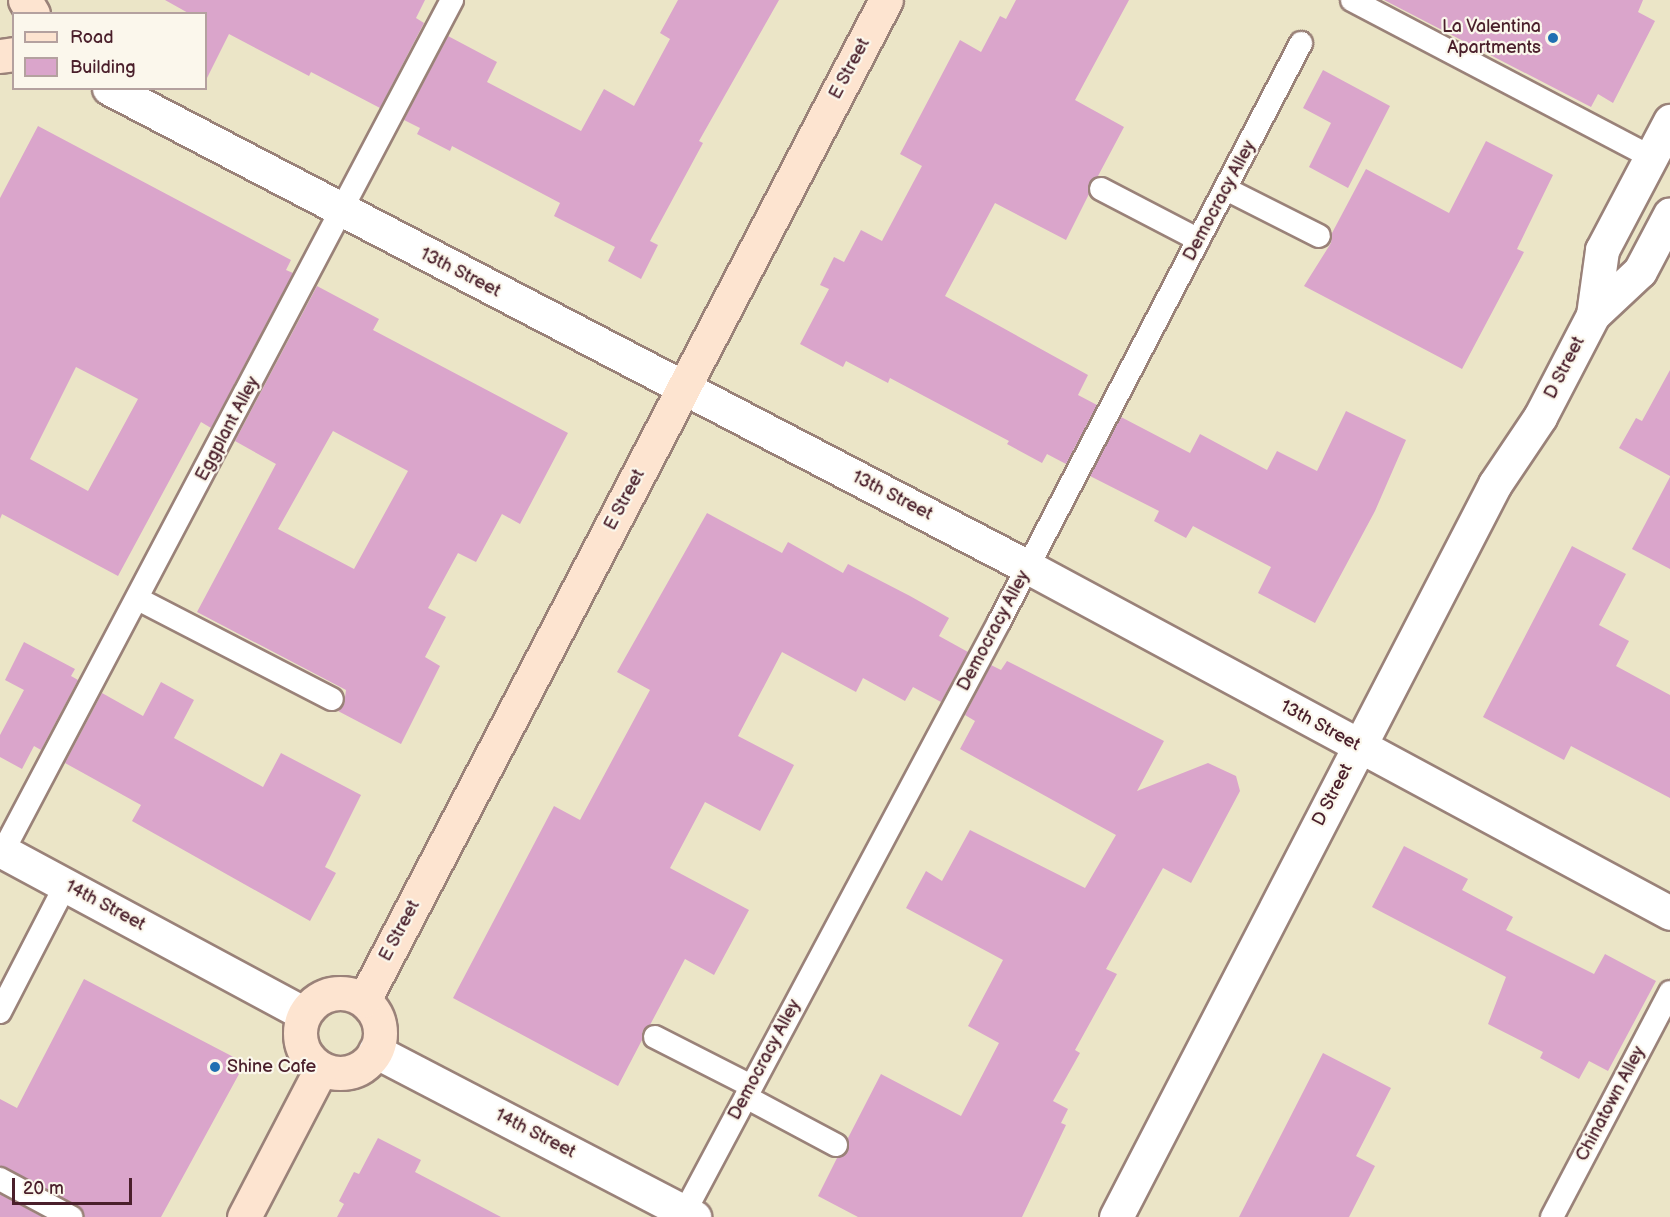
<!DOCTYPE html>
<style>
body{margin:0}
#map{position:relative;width:1670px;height:1217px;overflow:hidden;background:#ebe5c7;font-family:"Balsamiq Sans",sans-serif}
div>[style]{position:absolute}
.building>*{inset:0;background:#daa5cb}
.roads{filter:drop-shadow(2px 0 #9a8279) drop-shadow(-2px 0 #9a8279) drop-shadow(0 2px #9a8279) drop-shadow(0 -2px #9a8279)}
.lane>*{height:22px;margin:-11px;padding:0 11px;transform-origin:11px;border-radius:11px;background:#fff}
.street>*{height:33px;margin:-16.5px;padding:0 16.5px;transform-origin:16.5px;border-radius:16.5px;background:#fff}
.secondary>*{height:33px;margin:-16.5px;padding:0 16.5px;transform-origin:16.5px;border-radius:16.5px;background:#fde4d0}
.secondary>.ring{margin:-16.5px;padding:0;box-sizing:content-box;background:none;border:33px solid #fde4d0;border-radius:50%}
.dots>*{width:16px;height:16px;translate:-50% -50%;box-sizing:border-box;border:3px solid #fbf7ec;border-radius:50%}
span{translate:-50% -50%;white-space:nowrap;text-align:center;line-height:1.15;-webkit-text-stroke:4.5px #fbf7ec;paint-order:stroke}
.poi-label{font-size:18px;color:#4a1f2b}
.right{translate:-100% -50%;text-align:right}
.left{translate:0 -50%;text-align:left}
.street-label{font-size:18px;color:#4a1f2b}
.legend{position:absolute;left:12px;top:12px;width:195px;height:78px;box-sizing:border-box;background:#fbf7ec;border:2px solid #b4a19f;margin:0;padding:8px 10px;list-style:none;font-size:18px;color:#4a1f2b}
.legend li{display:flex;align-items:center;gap:12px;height:30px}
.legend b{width:30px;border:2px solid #b4a19f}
.scale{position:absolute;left:12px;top:1178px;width:120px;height:27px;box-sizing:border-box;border:3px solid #4a1f2b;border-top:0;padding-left:8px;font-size:18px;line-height:21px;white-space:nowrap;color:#4a1f2b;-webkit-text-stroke:4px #fbf7ec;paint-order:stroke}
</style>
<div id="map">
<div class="building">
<div style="clip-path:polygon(165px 0,425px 0,416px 18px,424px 23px,380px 108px,311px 72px,309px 76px,229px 34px,206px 80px,206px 14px,190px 14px)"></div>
<div style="clip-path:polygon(678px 0,779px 0,699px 141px,703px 143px,650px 241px,658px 245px,641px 279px,608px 261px,615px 247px,554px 216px,560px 203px,452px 146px,450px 151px,417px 134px,420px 128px,404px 120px,448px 36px,497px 62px,487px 82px,581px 131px,604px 89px,634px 106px,670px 39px,660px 33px)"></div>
<div style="clip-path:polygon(1016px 0,1129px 0,1075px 100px,1124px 127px,1098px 176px,1089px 183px,1089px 194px,1066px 240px,995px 203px,945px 296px,1088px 375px,1078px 395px,1097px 405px,1066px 464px,1047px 454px,1042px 463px,1007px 444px,1009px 441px,890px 378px,888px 383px,846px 361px,843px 367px,800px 344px,829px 289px,820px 285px,834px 257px,844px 262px,861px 230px,882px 241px,922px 166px,900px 154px,960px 40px,981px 52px,1000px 16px,1006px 19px)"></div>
<div style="clip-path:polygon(1384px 0,1643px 0,1638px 12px,1655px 21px,1613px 103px,1598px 94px,1591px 107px)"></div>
<div style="clip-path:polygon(1323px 70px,1390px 106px,1348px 188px,1309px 167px,1331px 123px,1303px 108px)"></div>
<div style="clip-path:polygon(evenodd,38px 126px,291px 260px,286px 270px,293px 273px,211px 428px,201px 422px,118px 576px,2px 514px,0 519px,0 198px,38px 126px,76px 367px,138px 399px,88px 491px,30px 459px,76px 367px)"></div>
<div style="clip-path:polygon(1486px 141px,1553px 175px,1517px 249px,1524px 252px,1462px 369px,1304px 286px,1331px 243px,1332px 233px,1366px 169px,1449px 213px)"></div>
<div style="clip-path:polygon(evenodd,317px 286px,379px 319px,373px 330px,568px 433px,520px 524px,502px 514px,476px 562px,458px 553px,428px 608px,446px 617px,425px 657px,440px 666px,401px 744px,338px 711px,344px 705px,346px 690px,197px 612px,276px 464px,235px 441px,317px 286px,333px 431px,408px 471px,354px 569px,278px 529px,333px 431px)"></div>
<div style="clip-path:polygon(1670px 370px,1670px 476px,1619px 448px,1636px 418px,1642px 421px)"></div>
<div style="clip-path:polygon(1346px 411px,1406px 440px,1375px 511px,1315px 623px,1258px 593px,1271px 567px,1193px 526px,1186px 538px,1154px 521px,1159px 511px,1090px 476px,1121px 417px,1190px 453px,1200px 434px,1267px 470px,1277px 451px,1317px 471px)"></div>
<div style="clip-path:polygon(1670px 477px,1670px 569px,1632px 549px)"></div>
<div style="clip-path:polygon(707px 513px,782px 553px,788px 542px,843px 573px,848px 564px,910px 596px,949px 618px,939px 636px,968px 652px,941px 702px,913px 687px,905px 701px,863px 678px,856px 692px,782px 652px,738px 736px,794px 765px,760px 831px,705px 802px,670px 868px,749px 910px,714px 975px,685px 959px,650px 1025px,643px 1030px,642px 1040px,618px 1086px,453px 998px,554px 806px,580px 820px,650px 690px,617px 672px)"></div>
<div style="clip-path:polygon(1572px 546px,1626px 574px,1599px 625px,1629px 641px,1616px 666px,1670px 695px,1670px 798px,1571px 746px,1564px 760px,1483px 717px)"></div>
<div style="clip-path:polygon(24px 642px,75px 669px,71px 676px,78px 680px,41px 750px,34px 746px,22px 769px,0 757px,0 735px,24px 690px,5px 680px)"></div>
<div style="clip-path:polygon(1007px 661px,1164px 741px,1137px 791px,1208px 763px,1236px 776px,1240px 791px,1191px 883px,1163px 868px,1106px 969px,1117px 974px,1075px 1050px,1080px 1053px,1053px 1101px,1068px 1109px,1061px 1123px,1066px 1125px,1022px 1217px,858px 1217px,818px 1196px,837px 1158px,848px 1152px,848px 1138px,881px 1074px,961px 1116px,999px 1043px,968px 1026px,1003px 960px,906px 908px,926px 871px,942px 881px,970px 830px,1085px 888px,1116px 835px,960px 749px,975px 721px,965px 715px,991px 665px,1001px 670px)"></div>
<div style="clip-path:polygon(161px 682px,194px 700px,174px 738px,263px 787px,281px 753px,361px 795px,325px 867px,336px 873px,310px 921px,132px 821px,141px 805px,65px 763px,102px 693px,143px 716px)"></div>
<div style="clip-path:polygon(1404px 846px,1468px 879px,1462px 890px,1513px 917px,1506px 930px,1594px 974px,1605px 954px,1656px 981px,1608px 1071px,1589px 1061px,1579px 1079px,1540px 1058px,1543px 1052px,1488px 1024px,1506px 977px,1372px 907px)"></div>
<div style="clip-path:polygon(84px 979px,245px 1063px,161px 1217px,84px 1217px,77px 1205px,0 1166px,0 1099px,17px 1108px)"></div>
<div style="clip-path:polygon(1323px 1053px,1391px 1088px,1356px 1156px,1375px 1166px,1349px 1217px,1239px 1217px)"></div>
<div style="clip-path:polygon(378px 1138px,421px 1160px,415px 1172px,501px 1217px,337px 1217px,344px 1204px,339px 1201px,354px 1172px,359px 1174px)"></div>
<div style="clip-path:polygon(0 1194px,42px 1217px,0 1217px)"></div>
</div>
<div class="roads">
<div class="lane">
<div style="left:1352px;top:0;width:338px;rotate:27.7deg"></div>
<div style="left:1101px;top:189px;width:110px;rotate:27.5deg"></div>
<div style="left:1226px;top:189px;width:104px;rotate:26.8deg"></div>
<div style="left:138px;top:599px;width:218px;rotate:27.3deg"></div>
<div style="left:0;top:857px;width:969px;rotate:-62.19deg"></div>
<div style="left:0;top:1012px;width:144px;rotate:-62.7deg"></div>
<div style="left:655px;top:1037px;width:108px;rotate:27deg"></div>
<div style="left:746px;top:1097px;width:102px;rotate:28.1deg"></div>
<div style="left:0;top:1179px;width:81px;rotate:28.2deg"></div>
<div style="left:682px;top:1217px;width:674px;rotate:-61.95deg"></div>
<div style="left:999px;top:622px;width:653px;rotate:-62.45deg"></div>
<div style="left:1552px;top:1217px;width:254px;rotate:-62.3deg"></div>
</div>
<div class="street">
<div style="left:109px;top:88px;width:1036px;rotate:27.53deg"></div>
<div style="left:1028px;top:567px;width:729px;rotate:28.32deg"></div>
<div style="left:1593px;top:315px;width:66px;rotate:-82.1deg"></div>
<div style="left:1602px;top:250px;width:146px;rotate:-62.2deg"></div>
<div style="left:0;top:850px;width:345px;rotate:28.3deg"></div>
<div style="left:375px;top:1051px;width:360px;rotate:27.5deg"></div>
<div style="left:1116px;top:1217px;width:825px;rotate:-62.66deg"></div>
<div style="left:1495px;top:484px;width:81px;rotate:-56.1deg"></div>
<div style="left:1540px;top:417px;width:115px;rotate:-62.5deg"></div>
<div style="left:1593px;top:315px;width:64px;rotate:-43.1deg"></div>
<div style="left:1640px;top:271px;width:64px;rotate:-62.2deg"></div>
</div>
<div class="secondary">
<div style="left:25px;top:0;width:16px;rotate:60deg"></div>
<div style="left:0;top:56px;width:14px;rotate:-8deg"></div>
<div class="ring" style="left:300px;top:993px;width:47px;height:47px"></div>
<div style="left:364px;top:1000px;width:1128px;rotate:-62.44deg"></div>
<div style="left:244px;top:1217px;width:167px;rotate:-62.5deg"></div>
</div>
</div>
<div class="dots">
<div style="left:1553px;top:38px;background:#1f6fb2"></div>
<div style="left:215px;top:1067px;background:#1f6fb2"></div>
</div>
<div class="poi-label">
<span class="right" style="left:1541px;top:38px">La Valentina<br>Apartments</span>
<span class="left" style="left:227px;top:1067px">Shine Cafe</span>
</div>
<div class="street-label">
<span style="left:850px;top:69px;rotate:-62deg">E Street</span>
<span style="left:1220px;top:201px;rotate:-62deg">Democracy Alley</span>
<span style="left:460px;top:273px;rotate:27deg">13th Street</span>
<span style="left:1565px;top:368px;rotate:-63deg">D Street</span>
<span style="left:228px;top:429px;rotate:-62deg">Eggplant Alley</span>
<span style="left:892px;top:496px;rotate:27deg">13th Street</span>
<span style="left:625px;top:500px;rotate:-62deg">E Street</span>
<span style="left:994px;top:631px;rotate:-62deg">Democracy Alley</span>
<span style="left:1320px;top:726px;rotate:28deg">13th Street</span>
<span style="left:1333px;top:795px;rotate:-63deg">D Street</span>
<span style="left:105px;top:906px;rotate:28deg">14th Street</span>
<span style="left:400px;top:931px;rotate:-62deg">E Street</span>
<span style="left:765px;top:1060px;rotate:-62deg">Democracy Alley</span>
<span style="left:1611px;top:1104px;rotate:-62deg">Chinatown Alley</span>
<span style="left:535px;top:1134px;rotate:27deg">14th Street</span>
</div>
<ul class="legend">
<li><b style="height:8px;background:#fde4d0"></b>Road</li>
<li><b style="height:16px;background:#daa5cb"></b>Building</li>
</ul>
<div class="scale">20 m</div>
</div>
